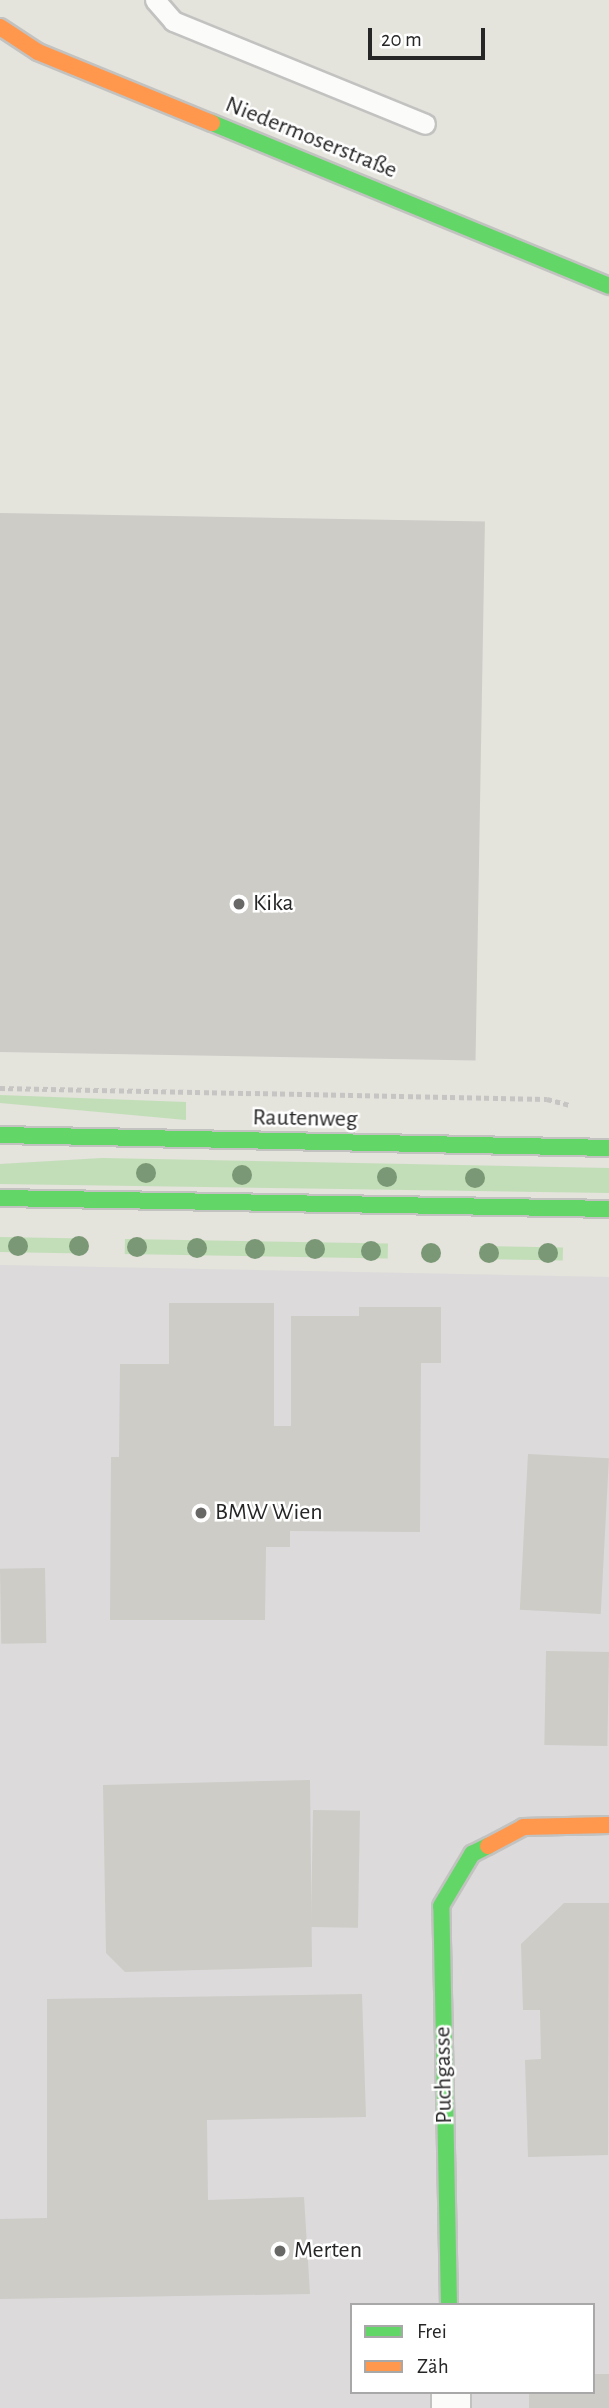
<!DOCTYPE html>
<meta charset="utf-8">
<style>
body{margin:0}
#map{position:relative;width:609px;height:2408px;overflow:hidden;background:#e4e3dc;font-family:"Alegreya Sans",sans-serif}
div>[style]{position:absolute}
.industrial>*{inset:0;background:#dcdadb}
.green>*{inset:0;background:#c2deb8;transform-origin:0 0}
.building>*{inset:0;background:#cdccc7;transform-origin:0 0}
.path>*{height:4.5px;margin-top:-2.25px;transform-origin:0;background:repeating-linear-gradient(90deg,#c6c5c4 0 5px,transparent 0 8.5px)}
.roads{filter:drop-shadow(2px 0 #c2c2c1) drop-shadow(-2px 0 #c2c2c1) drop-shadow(0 2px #c2c2c1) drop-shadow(0 -2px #c2c2c1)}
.lane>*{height:19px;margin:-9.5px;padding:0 9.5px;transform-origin:9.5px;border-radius:9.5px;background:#fbfbfa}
.street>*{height:38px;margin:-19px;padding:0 19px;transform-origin:19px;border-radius:19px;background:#fbfbfa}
.fast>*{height:16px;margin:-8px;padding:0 8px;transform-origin:8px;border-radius:8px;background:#63d668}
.slow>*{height:16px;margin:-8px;padding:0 8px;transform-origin:8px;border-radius:8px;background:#ff974d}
.trees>*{width:20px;height:20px;margin:-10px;border-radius:50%;background:#7a9875}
.dots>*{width:19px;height:19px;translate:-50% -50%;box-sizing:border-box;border:4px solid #fff;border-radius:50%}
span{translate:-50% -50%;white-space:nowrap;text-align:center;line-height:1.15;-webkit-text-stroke:5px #fff;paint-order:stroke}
.street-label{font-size:24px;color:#262626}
.poi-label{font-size:24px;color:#262626}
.left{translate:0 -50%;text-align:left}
.legend{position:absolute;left:350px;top:2303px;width:245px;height:91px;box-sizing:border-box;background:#fff;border:2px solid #a8a8a8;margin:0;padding:9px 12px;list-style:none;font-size:21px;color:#262626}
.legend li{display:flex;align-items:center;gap:14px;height:35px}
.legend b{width:35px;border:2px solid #a8a8a8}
.scale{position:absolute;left:368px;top:28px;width:117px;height:32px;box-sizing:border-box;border:4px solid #262626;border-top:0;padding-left:9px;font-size:21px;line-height:24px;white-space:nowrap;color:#262626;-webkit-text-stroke:5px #fff;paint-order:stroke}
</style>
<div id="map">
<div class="industrial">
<div style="clip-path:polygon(evenodd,0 1265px,609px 1277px,609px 2408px,0 2408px,0 1265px,352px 2305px,593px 2305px,593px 2392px,352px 2392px,352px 2305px)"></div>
</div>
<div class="green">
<div style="clip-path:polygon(0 1095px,186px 1102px,186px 1120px,0 1103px)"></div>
<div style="clip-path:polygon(102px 1158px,609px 1168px,609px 1193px,0 1184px,0 1164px)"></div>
<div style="left:0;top:1237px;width:84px;height:15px;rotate:1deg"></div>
<div style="left:125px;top:1239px;width:263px;height:15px;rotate:1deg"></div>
<div style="left:480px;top:1246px;width:83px;height:13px;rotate:1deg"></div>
</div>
<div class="building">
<div style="left:0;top:513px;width:485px;height:539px;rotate:1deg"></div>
<div style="clip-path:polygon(169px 1303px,274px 1303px,274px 1426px,291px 1426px,291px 1316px,359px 1316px,359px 1307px,441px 1307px,441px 1363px,421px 1363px,420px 1532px,290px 1531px,290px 1547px,266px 1547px,265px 1620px,110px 1620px,111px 1457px,119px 1457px,120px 1364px,169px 1364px)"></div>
<div style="left:528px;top:1454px;width:81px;height:156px;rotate:3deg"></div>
<div style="left:45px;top:1568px;width:75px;height:45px;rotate:89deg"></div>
<div style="left:546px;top:1651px;width:63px;height:94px;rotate:1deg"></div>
<div style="clip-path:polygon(310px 1780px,312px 1967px,125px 1972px,106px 1953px,103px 1785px)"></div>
<div style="left:313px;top:1810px;width:47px;height:117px;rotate:1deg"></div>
<div style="clip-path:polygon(564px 1903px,609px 1903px,608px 2155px,528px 2157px,525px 2060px,541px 2059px,540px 2010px,523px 2010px,521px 1944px)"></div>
<div style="clip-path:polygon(362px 1994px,366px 2117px,207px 2120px,208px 2200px,304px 2197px,310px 2294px,0 2299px,0 2219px,47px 2218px,47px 1999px)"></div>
<div style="clip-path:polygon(593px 2374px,609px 2374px,609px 2408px,529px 2408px,529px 2392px,593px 2392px)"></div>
</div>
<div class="path">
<div style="left:0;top:1088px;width:547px;rotate:1.15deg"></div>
<div style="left:547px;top:1099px;width:23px;rotate:15deg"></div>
</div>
<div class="roads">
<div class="lane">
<div style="left:155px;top:0;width:28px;rotate:49deg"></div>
<div style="left:173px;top:21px;width:272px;rotate:22.2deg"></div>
</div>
<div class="street">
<div style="left:451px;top:2392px;width:16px;rotate:90deg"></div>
</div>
<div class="fast">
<div style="left:212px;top:123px;width:429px;rotate:22.3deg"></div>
<div style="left:0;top:1135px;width:609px;rotate:1.22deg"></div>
<div style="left:0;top:1198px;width:609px;rotate:1.03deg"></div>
<div style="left:449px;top:2305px;width:399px;rotate:-91.1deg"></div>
<div style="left:441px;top:1906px;width:61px;rotate:-59.2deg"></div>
<div style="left:472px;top:1854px;width:18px;rotate:-27deg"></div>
</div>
<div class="slow">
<div style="left:0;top:27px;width:45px;rotate:33.3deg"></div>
<div style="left:38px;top:52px;width:188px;rotate:22.2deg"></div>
<div style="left:488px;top:1846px;width:40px;rotate:-28deg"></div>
<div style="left:523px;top:1827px;width:86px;rotate:-1.3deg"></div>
</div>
</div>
<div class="trees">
<div style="left:146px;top:1173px"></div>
<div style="left:242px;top:1175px"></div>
<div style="left:387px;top:1177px"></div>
<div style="left:475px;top:1178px"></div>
<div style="left:18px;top:1246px"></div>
<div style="left:79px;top:1246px"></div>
<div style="left:137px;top:1247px"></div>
<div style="left:197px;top:1248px"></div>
<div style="left:255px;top:1249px"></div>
<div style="left:315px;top:1249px"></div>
<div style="left:371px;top:1251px"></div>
<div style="left:431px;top:1253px"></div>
<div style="left:489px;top:1253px"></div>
<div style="left:548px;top:1253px"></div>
</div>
<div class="dots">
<div style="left:239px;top:904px;background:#686866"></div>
<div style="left:201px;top:1513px;background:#686866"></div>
<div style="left:280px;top:2251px;background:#686866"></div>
</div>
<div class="street-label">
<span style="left:311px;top:138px;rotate:22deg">Niedermoserstraße</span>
<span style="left:305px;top:1119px;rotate:1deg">Rautenweg</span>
<span style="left:444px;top:2075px;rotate:-91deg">Puchgasse</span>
</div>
<div class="poi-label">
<span class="left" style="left:253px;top:904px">Kika</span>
<span class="left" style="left:215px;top:1513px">BMW Wien</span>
<span class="left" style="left:294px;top:2251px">Merten</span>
</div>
<ul class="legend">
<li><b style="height:9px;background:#63d668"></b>Frei</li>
<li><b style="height:9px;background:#ff974d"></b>Zäh</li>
</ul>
<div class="scale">20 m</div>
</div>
